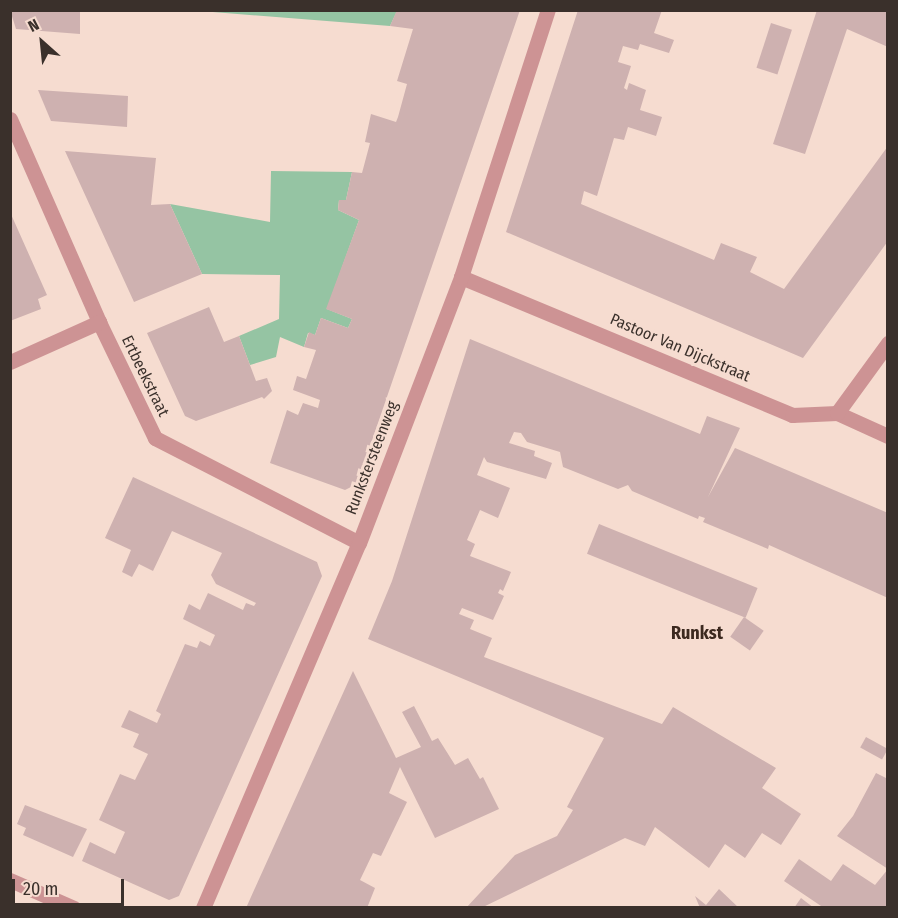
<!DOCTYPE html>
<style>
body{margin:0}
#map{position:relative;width:898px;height:918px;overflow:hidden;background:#f6dcd0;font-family:"Fira Sans Condensed",sans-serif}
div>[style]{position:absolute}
.green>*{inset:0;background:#95c4a3}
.building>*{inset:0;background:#ceb1b0;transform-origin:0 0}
.street>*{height:15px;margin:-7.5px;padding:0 7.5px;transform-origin:7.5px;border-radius:7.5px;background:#cd9394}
span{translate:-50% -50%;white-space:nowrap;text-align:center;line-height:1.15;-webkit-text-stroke:6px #f6dcd0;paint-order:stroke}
.street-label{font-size:16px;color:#3a302b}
.neighbourhood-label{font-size:18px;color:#3c291f;font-weight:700}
.frame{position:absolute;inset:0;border:12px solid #3a302b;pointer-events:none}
.north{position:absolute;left:12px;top:12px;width:60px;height:60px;-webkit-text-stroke:4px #f6dcd0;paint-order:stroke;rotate:333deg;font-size:16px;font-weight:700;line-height:24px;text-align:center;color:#3a302b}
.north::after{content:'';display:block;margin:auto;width:21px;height:27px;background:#3a302b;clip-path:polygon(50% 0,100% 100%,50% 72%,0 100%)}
.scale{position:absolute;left:12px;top:879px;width:112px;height:27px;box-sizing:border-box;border:3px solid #3a302b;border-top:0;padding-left:8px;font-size:18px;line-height:21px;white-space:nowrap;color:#3a302b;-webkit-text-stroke:4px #f6dcd0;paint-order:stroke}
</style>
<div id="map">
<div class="green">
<div style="clip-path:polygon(188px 10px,397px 11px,390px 26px)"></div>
<div style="clip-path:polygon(271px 171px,352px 172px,346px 200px,339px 200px,338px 210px,359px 220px,327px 309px,352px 319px,348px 328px,321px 318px,315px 335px,308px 333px,304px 347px,280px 337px,276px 357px,250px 365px,239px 336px,279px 319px,280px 275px,202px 274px,170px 204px,270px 222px)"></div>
</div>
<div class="building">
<div style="clip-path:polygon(10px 10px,80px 10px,80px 34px,16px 29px)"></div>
<div style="clip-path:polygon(397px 10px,520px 10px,357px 484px,345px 490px,270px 463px,287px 410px,298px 415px,303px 403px,318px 408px,320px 400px,293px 390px,297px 376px,306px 379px,316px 350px,304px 347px,309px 332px,315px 335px,321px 318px,348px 328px,352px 319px,326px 309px,359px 220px,338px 210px,339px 200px,346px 200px,352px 172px,362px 173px,370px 143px,365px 142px,371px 114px,396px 122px,398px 117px,407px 84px,397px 81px,413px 29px,390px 26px)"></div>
<div style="clip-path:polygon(578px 10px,662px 10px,654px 33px,674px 40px,669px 53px,640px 44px,638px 50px,623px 46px,618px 62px,631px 66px,624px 88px,627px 90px,629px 83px,646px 90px,640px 110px,662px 117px,656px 136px,628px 127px,624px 140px,614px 138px,597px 196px,584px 191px,581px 204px,714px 260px,721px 243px,757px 257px,750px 272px,784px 289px,888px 146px,888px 241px,803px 358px,506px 232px)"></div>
<div style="clip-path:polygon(817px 10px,888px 10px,888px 47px,847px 29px,805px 154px,773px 144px)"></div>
<div style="left:771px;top:23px;width:22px;height:47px;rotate:18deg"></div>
<div style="clip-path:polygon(38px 90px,128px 96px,127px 127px,51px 121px)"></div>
<div style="clip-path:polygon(65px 151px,156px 158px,151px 205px,170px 204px,202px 274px,134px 302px)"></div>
<div style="clip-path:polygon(10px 212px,47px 295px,38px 299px,41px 309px,10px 321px)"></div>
<div style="clip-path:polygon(209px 307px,224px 342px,239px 336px,256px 381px,267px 378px,272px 391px,264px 399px,262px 397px,196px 421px,185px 416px,147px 333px)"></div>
<div style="clip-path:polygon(470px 339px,700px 434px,707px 416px,740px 428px,708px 497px,735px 448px,888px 513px,888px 598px,769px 545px,768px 549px,703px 522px,705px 518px,699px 516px,698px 519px,632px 491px,628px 485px,618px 489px,563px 467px,560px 452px,527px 442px,521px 433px,514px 432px,509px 443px,535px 451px,534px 456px,552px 463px,546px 479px,487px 462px,484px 457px,477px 475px,510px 488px,498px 518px,480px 510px,467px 540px,475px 544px,470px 556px,511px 572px,503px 591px,500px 589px,498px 593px,504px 596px,493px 620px,462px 608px,459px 614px,474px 620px,470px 629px,492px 638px,484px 657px,662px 724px,673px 707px,776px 768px,762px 788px,801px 814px,781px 845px,762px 833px,745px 858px,725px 844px,709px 868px,655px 827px,645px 846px,625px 838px,481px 908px,466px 908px,515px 855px,557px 836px,573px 810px,567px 807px,604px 738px,368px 639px,392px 581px)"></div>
<div style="clip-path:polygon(133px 477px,317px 562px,322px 576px,179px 896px,169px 900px,82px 861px,90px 842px,115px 854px,125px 832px,99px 820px,120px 774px,135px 780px,148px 754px,133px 747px,139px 734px,121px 727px,129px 710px,157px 723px,161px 714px,156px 711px,185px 644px,197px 648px,200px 641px,210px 646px,215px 635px,183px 619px,189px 604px,200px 610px,208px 593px,243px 610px,246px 603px,254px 606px,256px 603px,216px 584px,211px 575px,222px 553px,172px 531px,153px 571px,139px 564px,132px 577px,122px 572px,131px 550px,105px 538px)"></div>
<div style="left:599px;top:524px;width:171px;height:32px;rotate:22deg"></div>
<div style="left:744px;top:617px;width:24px;height:24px;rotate:35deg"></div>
<div style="clip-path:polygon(353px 671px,396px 758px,421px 747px,402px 712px,414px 706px,432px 741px,438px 738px,455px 765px,468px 758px,480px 779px,483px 777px,499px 809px,435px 838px,400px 767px,389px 793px,407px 802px,381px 856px,373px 853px,360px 880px,375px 888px,367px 908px,246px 908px)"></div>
<div style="left:866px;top:737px;width:25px;height:12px;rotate:29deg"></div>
<div style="clip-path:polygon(876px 773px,888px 779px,888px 869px,837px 836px,853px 816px)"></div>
<div style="clip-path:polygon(25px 805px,87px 829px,73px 857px,23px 835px,26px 828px,17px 824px)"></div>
<div style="clip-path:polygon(799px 859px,831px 881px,843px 864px,875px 885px,888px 869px,888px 908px,824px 908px,784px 881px)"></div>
<div style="clip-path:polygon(719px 889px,739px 908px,700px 908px,695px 896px,706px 905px)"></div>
<div style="clip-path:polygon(801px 898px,814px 908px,794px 908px)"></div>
</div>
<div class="street">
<div style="left:10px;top:119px;width:222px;rotate:66.3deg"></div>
<div style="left:99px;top:322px;width:129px;rotate:64.2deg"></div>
<div style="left:155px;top:438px;width:229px;rotate:27.2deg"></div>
<div style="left:461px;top:277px;width:359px;rotate:22.6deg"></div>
<div style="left:792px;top:415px;width:45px;rotate:-2.5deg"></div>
<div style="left:837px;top:413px;width:56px;rotate:24.3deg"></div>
<div style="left:10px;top:362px;width:98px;rotate:-24.2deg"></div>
<div style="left:837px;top:413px;width:87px;rotate:-53.9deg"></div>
<div style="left:10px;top:880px;width:70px;rotate:23.6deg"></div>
<div style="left:203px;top:908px;width:397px;rotate:-66.9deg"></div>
<div style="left:359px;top:543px;width:285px;rotate:-69deg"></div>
<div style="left:461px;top:277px;width:281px;rotate:-72deg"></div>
</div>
<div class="street-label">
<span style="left:680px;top:348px;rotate:23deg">Pastoor Van Dijckstraat</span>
<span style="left:145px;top:376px;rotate:64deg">Ertbeekstraat</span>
<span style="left:372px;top:458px;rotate:-69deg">Runkstersteenweg</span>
</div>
<div class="neighbourhood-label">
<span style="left:697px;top:633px">Runkst</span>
</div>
<div class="frame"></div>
<div class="north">N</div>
<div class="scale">20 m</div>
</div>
